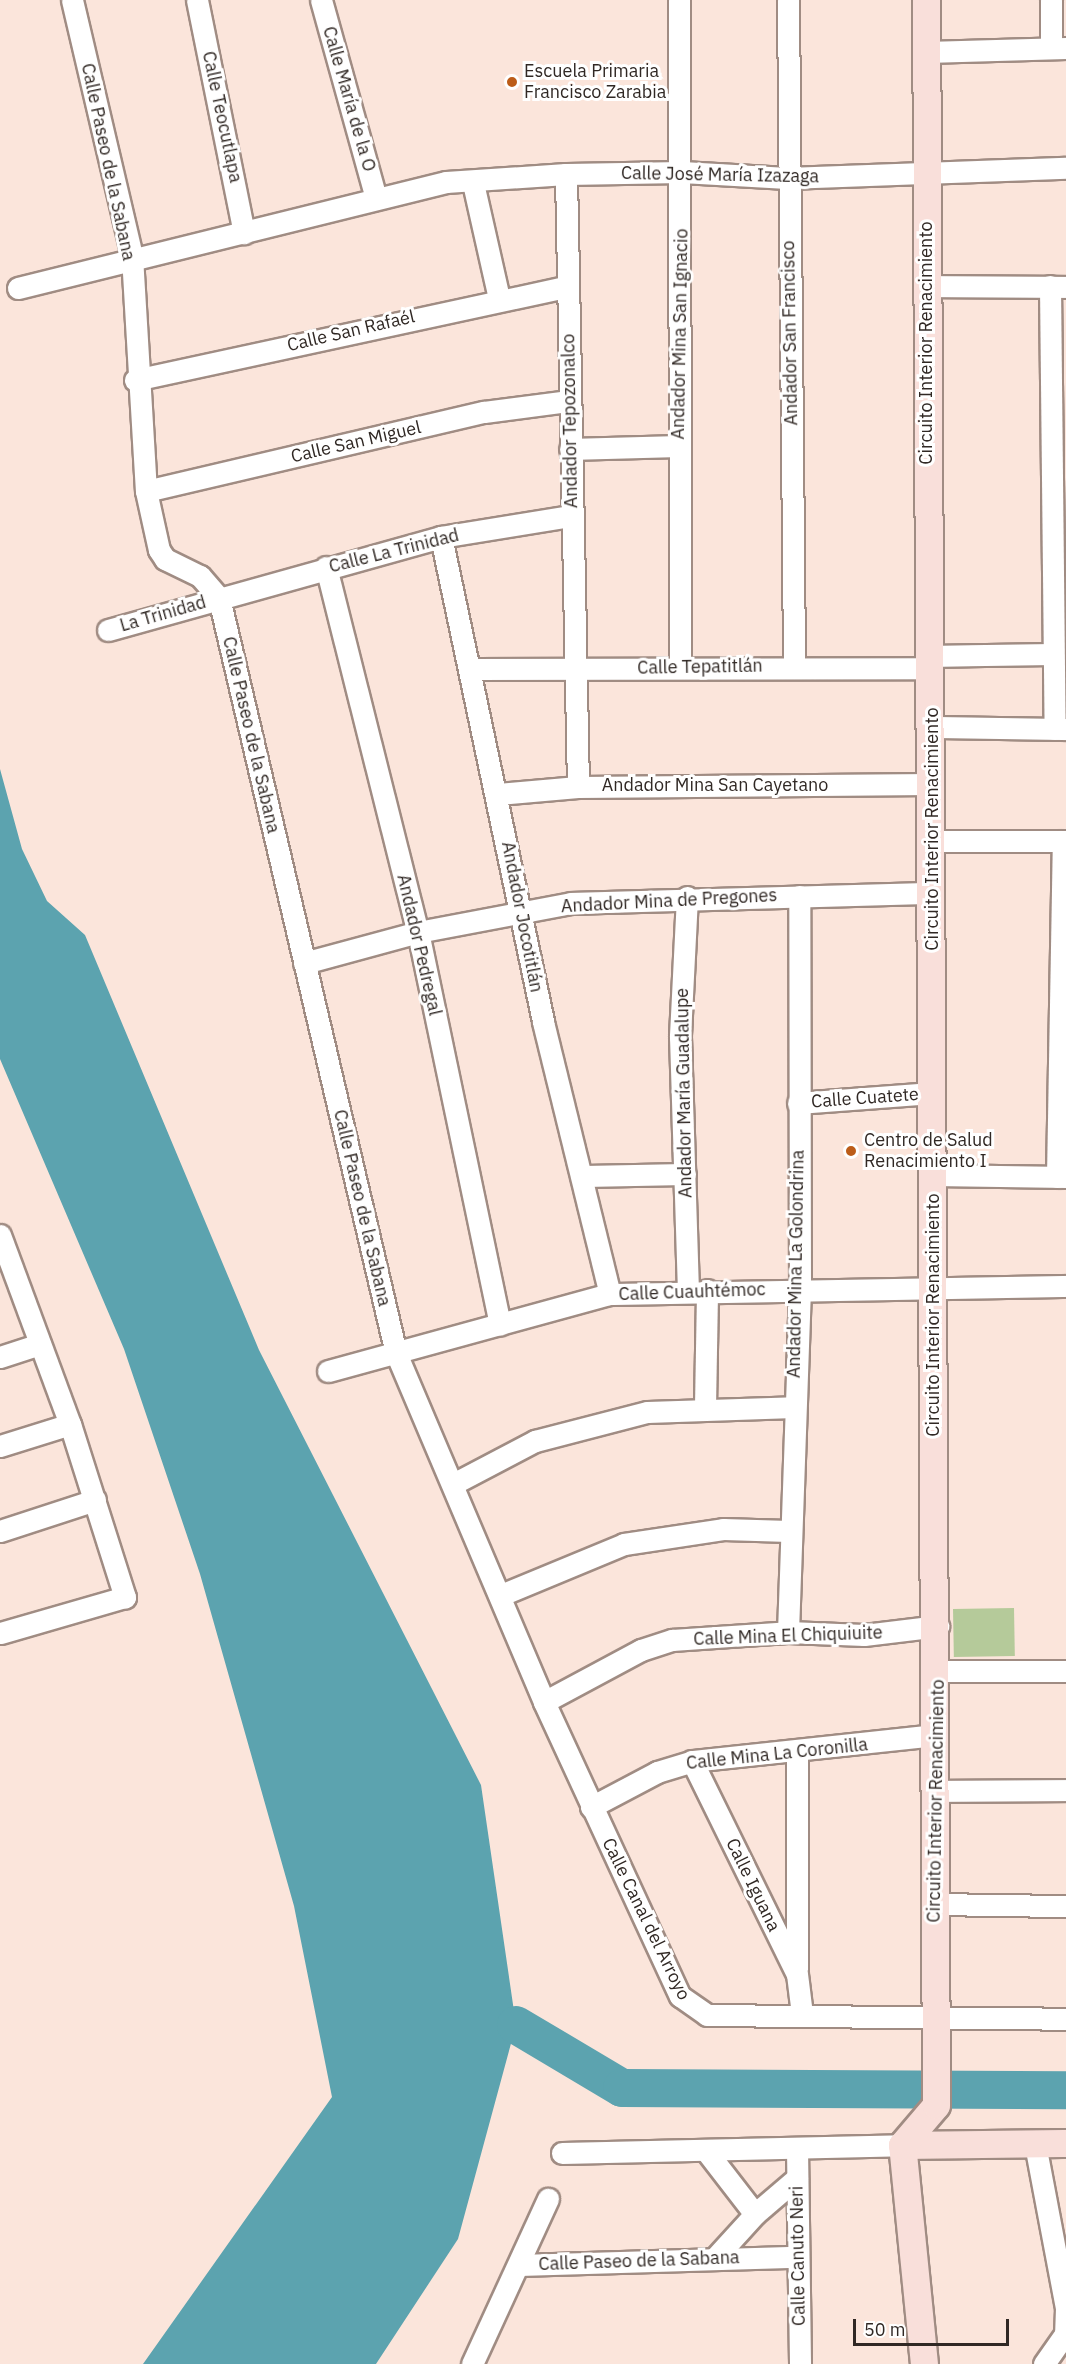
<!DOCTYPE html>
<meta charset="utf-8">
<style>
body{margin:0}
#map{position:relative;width:1066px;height:2364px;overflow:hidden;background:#fbe5db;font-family:"IBM Plex Sans",sans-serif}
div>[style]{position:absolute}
.green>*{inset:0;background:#b5ca9a;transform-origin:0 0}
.water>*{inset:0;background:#5ca3af}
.river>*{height:38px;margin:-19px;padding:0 19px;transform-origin:19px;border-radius:19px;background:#5ca3af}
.roads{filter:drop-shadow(2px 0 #a08c83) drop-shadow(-2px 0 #a08c83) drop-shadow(0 2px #a08c83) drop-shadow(0 -2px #a08c83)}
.minor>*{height:21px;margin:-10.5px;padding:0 10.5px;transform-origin:10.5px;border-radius:10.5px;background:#fff}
.major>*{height:27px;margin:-13.5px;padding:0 13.5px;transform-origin:13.5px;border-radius:13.5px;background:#f9dfda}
.dots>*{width:16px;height:16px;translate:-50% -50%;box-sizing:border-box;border:3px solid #fff;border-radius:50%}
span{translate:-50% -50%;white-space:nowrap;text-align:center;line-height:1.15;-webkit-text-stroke:6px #fff;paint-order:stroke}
.poi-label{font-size:18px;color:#302824}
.left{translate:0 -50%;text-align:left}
.street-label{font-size:18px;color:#302824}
.scale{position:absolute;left:853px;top:2319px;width:156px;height:27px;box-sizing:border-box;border:3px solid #302824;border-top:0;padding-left:8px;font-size:18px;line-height:21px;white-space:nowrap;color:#302824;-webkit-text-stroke:4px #fff;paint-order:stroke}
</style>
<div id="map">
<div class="green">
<div style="left:1014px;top:1608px;width:48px;height:61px;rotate:89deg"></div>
</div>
<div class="water">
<div style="clip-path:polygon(0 769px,22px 849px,47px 901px,85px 935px,259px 1350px,481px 1785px,516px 2025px,458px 2239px,376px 2364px,143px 2364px,332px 2097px,294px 1906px,200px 1574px,124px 1349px,0 1059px)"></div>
</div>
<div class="river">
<div style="left:516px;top:2025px;width:123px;rotate:30.7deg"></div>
<div style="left:622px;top:2088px;width:444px;rotate:0.3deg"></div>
</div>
<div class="roads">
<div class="minor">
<div style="left:72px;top:0;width:263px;rotate:76.8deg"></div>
<div style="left:132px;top:256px;width:235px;rotate:86.6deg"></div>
<div style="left:146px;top:491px;width:60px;rotate:77.6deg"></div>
<div style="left:159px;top:550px;width:11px;rotate:56deg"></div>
<div style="left:165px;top:559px;width:39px;rotate:26deg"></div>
<div style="left:200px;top:576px;width:29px;rotate:49deg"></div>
<div style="left:219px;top:598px;width:775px;rotate:76.81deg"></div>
<div style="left:396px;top:1353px;width:379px;rotate:67deg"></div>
<div style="left:544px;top:1702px;width:324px;rotate:65.2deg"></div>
<div style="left:680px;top:1996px;width:33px;rotate:35deg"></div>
<div style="left:707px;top:2015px;width:359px;rotate:0.6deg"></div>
<div style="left:197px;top:0;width:238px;rotate:78.6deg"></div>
<div style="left:321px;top:0;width:205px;rotate:74.5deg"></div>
<div style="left:679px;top:0;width:668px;rotate:89.91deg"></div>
<div style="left:788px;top:0;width:666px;rotate:89.48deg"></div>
<div style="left:1051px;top:0;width:48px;rotate:90deg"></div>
<div style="left:926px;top:52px;width:140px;rotate:-1.6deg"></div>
<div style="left:566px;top:174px;width:613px;rotate:88.88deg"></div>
<div style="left:473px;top:183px;width:118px;rotate:77.3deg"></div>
<div style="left:925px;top:286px;width:141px;rotate:0.4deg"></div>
<div style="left:1050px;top:286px;width:443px;rotate:89.4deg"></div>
<div style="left:18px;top:288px;width:441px;rotate:-13.9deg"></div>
<div style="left:446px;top:182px;width:120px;rotate:-3.8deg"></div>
<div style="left:566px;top:174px;width:116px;rotate:-1deg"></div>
<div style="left:682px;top:172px;width:105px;rotate:3.3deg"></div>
<div style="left:787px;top:178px;width:279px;rotate:-2.1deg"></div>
<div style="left:135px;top:380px;width:443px;rotate:-12.2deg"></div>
<div style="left:570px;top:449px;width:108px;rotate:-1.6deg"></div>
<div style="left:146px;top:491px;width:347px;rotate:-13.2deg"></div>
<div style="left:484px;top:412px;width:86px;rotate:-7.4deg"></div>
<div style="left:441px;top:537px;width:496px;rotate:78.1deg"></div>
<div style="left:543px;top:1022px;width:280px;rotate:76.2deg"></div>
<div style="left:326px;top:567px;width:376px;rotate:75.9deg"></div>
<div style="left:418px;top:932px;width:401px;rotate:78.2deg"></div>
<div style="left:108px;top:630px;width:346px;rotate:-15.6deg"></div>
<div style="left:441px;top:537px;width:132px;rotate:-9.2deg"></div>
<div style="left:928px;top:656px;width:125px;rotate:-0.9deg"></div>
<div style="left:470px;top:669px;width:461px;rotate:-0.1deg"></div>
<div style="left:932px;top:727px;width:134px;rotate:0.9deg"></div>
<div style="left:498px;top:794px;width:80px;rotate:-5deg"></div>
<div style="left:578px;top:787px;width:354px;rotate:-0.5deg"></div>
<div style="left:933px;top:841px;width:133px"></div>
<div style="left:687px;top:897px;width:140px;rotate:92.9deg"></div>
<div style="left:680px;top:1037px;width:252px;rotate:88.2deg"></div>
<div style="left:304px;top:963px;width:118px;rotate:-15.2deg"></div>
<div style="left:418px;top:932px;width:156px;rotate:-10.7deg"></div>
<div style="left:571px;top:903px;width:362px;rotate:-1.6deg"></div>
<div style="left:798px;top:1103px;width:134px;rotate:-4.3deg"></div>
<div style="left:933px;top:1175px;width:133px;rotate:0.9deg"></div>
<div style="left:584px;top:1176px;width:101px;rotate:-1.1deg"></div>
<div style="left:1057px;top:1177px;width:336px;rotate:-89deg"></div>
<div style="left:0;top:1235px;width:202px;rotate:69.7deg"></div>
<div style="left:70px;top:1424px;width:182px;rotate:72.4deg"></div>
<div style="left:125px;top:1597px;width:130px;rotate:163.9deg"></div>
<div style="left:0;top:1357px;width:42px;rotate:-18deg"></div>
<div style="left:328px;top:1371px;width:292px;rotate:-15.3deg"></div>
<div style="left:610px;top:1294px;width:456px;rotate:-1deg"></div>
<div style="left:705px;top:1407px;width:117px;rotate:-89deg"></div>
<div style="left:0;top:1446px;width:73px;rotate:-17.4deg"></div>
<div style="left:453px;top:1484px;width:93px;rotate:-27.7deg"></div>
<div style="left:535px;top:1441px;width:116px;rotate:-14.5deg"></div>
<div style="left:647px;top:1412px;width:147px;rotate:-1.9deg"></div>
<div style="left:0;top:1531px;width:100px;rotate:-18.1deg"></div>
<div style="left:501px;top:1595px;width:133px;rotate:-22.5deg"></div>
<div style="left:624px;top:1544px;width:100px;rotate:-8.6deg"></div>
<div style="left:723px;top:1529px;width:66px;rotate:1.7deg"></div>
<div style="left:788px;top:1632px;width:342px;rotate:-88deg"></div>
<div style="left:800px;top:1290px;width:394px;rotate:-90.1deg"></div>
<div style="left:938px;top:1671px;width:128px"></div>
<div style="left:544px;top:1702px;width:110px;rotate:-28.2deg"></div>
<div style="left:641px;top:1650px;width:33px;rotate:-18deg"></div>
<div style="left:672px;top:1640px;width:116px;rotate:-3.9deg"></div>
<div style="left:788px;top:1632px;width:76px;rotate:2.3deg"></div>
<div style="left:864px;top:1635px;width:75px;rotate:-6.9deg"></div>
<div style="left:797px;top:1754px;width:215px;rotate:90deg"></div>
<div style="left:692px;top:1761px;width:237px;rotate:63.8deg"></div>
<div style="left:797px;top:1974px;width:40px;rotate:82.9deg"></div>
<div style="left:936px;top:1791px;width:130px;rotate:-0.4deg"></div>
<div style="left:591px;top:1807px;width:75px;rotate:-27.9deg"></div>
<div style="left:657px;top:1772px;width:37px;rotate:-17deg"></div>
<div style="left:692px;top:1761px;width:246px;rotate:-6.1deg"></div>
<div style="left:934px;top:1904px;width:132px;rotate:0.9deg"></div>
<div style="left:1035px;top:2144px;width:167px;rotate:79.3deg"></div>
<div style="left:1066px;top:2308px;width:26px;rotate:92deg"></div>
<div style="left:1065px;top:2334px;width:37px;rotate:125deg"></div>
<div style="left:797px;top:2148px;width:216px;rotate:89.2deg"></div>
<div style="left:707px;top:2152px;width:78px;rotate:52.3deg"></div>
<div style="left:755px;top:2214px;width:59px;rotate:132.3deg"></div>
<div style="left:562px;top:2153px;width:340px;rotate:-1.3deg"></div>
<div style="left:755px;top:2214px;width:55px;rotate:-40.6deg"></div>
<div style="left:521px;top:2265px;width:274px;rotate:-1.7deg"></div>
<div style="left:472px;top:2364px;width:182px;rotate:-65.3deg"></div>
</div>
<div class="major">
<div style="left:902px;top:2145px;width:164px;rotate:-0.7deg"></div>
<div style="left:924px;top:2364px;width:220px;rotate:-95.7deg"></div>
<div style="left:902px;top:2145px;width:52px;rotate:-49.6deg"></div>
<div style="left:936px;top:2105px;width:2105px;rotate:-90.27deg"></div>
</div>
</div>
<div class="dots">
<div style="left:512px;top:82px;background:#bc5c18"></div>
<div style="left:851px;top:1151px;background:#bc5c18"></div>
</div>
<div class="poi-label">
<span class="left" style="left:524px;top:82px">Escuela Primaria<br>Francisco Zarabia</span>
<span class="left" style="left:864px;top:1151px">Centro de Salud<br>Renacimiento I</span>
</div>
<div class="street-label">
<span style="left:349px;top:99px;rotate:74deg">Calle María de la O</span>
<span style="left:222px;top:117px;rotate:78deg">Calle Teocutlapa</span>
<span style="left:108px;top:162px;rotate:78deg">Calle Paseo de la Sabana</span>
<span style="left:720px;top:175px;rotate:1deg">Calle José María Izazaga</span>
<span style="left:351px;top:331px;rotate:-13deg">Calle San Rafaél</span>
<span style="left:790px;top:333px;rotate:-91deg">Andador San Francisco</span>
<span style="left:680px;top:334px;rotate:-89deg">Andador Mina San Ignacio</span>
<span style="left:926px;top:343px;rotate:-90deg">Circuito Interior Renacimiento</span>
<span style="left:570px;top:421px;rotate:-91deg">Andador Tepozonalco</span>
<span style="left:356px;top:442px;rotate:-13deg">Calle San Miguel</span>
<span style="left:394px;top:551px;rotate:-14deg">Calle La Trinidad</span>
<span style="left:163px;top:614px;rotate:-16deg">La Trinidad</span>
<span style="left:700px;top:667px;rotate:-1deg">Calle Tepatitlán</span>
<span style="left:251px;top:735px;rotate:77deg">Calle Paseo de la Sabana</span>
<span style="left:715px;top:785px">Andador Mina San Cayetano</span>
<span style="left:932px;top:829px;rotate:-90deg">Circuito Interior Renacimiento</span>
<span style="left:669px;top:901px;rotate:-3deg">Andador Mina de Pregones</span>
<span style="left:522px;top:917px;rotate:79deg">Andador Jocotitlán</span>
<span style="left:419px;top:945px;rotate:77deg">Andador Pedregal</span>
<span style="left:684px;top:1093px;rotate:-91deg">Andador María Guadalupe</span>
<span style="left:865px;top:1098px;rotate:-4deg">Calle Cuatete</span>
<span style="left:362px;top:1208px;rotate:77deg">Calle Paseo de la Sabana</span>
<span style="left:796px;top:1264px;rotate:-89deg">Andador Mina La Golondrina</span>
<span style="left:692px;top:1292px;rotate:-2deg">Calle Cuauhtémoc</span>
<span style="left:933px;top:1315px;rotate:-90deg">Circuito Interior Renacimiento</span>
<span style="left:788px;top:1636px;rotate:-2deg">Calle Mina El Chiquiuite</span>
<span style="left:777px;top:1754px;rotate:-6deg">Calle Mina La Coronilla</span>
<span style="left:936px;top:1801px;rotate:-89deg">Circuito Interior Renacimiento</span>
<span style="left:753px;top:1885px;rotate:64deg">Calle Iguana</span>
<span style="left:646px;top:1919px;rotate:64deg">Calle Canal del Arroyo</span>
<span style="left:798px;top:2256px;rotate:-91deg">Calle Canuto Neri</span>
<span style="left:639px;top:2261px;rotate:-2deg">Calle Paseo de la Sabana</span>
</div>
<div class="scale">50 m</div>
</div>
